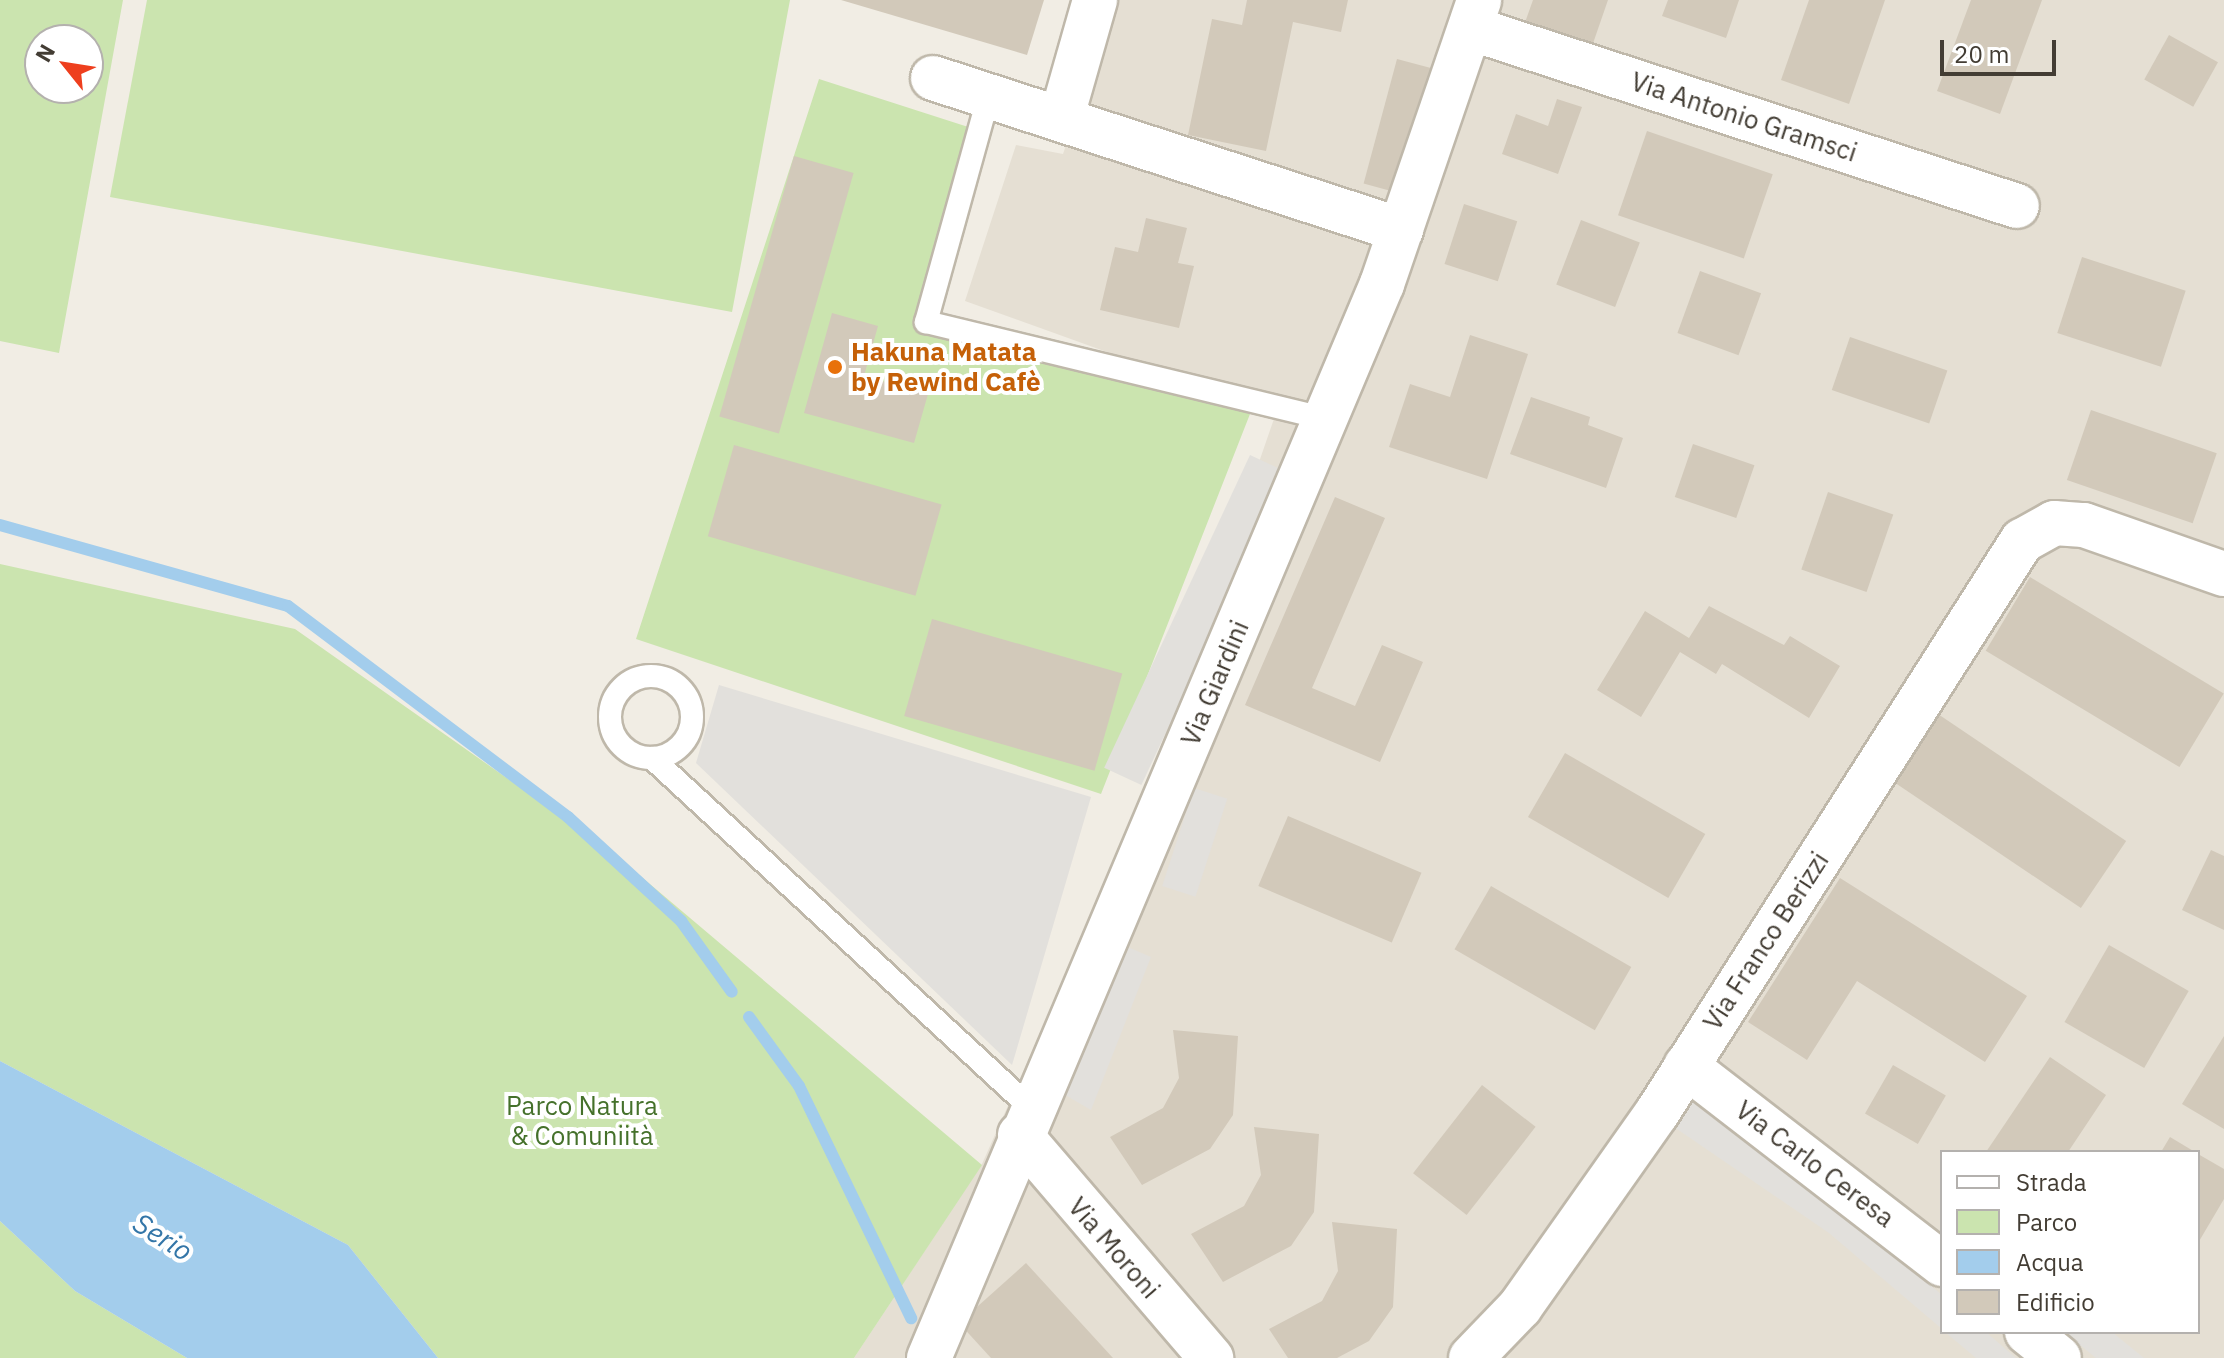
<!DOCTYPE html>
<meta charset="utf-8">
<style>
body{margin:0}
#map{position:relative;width:2224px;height:1358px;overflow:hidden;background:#f1ede4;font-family:"IBM Plex Sans",sans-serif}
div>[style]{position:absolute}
.residential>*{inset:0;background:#e5dfd3}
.green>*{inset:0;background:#cbe4af}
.parking>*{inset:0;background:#e2e0dc;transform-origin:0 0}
.water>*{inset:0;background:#a3cdec}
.stream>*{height:12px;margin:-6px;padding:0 6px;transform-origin:6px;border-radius:6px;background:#a3cdec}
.building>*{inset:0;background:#d2c9ba;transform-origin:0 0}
.roads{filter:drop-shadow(2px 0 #bfb8aa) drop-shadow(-2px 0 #bfb8aa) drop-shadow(0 2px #bfb8aa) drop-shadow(0 -2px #bfb8aa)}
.service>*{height:22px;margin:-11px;padding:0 11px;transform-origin:11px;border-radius:11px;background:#fff}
.service>.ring{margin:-11px;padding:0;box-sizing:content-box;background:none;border:22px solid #fff;border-radius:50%}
.minor>*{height:44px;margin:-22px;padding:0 22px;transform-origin:22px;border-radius:22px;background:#fff}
.dots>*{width:22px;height:22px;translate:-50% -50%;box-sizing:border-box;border:4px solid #fff;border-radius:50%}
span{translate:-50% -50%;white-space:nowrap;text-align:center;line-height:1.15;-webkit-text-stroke:8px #fff;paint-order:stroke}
.street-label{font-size:26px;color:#433d34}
.food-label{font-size:26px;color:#c56008;font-weight:700}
.left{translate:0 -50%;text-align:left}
.park-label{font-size:26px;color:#45712b}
.water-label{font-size:28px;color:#3476a8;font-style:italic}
.legend{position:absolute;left:1940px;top:1150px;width:260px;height:184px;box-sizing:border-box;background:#fff;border:2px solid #b4b1ae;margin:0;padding:10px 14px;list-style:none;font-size:24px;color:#433d34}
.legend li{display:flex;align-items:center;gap:16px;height:40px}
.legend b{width:40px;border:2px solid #b4b1ae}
.north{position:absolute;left:24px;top:24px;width:80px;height:80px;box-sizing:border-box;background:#fff;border:2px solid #b4b1ae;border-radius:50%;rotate:300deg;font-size:22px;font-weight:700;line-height:32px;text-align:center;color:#433d34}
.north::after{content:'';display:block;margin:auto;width:28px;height:36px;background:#ee3f1e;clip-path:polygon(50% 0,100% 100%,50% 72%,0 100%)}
.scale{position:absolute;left:1940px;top:40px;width:116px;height:36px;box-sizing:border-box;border:4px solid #433d34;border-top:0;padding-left:10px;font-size:24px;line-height:28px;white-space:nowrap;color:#433d34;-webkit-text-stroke:6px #fff;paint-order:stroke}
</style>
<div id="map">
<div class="residential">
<div style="clip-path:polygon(evenodd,1115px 0,2224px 0,2224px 1358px,854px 1358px,982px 1164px,1137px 815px,1276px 413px,965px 301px,1016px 145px,1063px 154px,1115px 0,1942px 1152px,2198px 1152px,2198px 1332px,1942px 1332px,1942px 1152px)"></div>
</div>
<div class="green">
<div style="clip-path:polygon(evenodd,0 0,123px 0,59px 353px,0 341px,0 0,40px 40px,88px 40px,88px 88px,40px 88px,40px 40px)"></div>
<div style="clip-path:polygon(147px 0,790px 0,732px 312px,110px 197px)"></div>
<div style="clip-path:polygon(819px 79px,990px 134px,933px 311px,1250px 414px,1101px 794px,636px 639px)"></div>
<div style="clip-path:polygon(0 564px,295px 629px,612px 852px,982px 1165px,854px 1358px,438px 1358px,348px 1245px,0 1061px)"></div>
<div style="clip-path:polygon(0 1221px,75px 1291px,187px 1358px,0 1358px)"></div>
</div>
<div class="parking">
<div style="left:1250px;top:455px;width:41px;height:345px;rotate:25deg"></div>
<div style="clip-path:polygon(719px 685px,1091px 797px,1012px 1065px,696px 763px)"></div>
<div style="left:1194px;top:788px;width:35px;height:103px;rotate:18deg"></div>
<div style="clip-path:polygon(1123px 945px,1151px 957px,1091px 1110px,1060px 1092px)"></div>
<div style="clip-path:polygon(1692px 1097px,1847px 1214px,1942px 1295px,1942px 1329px,1829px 1233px,1674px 1127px)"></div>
<div style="clip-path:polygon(1945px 1332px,1986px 1332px,2016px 1358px,1976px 1358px)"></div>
<div style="clip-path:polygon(2064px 1332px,2112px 1332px,2144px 1358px,2096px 1358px)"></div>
</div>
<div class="water">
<div style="clip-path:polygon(0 1061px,348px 1245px,438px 1358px,187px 1358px,75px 1291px,0 1221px)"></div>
</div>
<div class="stream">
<div style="left:0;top:525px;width:299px;rotate:15.7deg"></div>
<div style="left:288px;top:606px;width:351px;rotate:37deg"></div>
<div style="left:568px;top:817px;width:154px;rotate:42.6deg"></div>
<div style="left:681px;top:921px;width:87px;rotate:54.3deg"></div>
<div style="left:749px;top:1017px;width:85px;rotate:54.1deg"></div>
<div style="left:799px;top:1086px;width:258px;rotate:64.2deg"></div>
</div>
<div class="building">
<div style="clip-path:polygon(841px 0,1044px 0,1027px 55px)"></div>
<div style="clip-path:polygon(1247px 0,1348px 0,1341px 32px,1293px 22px,1266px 151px,1188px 135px,1212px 19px,1242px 25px)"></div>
<div style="clip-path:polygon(1533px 0,1608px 0,1590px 52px,1523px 28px)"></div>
<div style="clip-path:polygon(1668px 0,1739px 0,1726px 38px,1662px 16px)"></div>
<div style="clip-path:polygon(1809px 0,1885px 0,1849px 104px,1781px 80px)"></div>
<div style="clip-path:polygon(1971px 0,2042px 0,2000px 114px,1937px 91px)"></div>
<div style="left:2169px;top:35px;width:56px;height:51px;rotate:29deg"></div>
<div style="left:1397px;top:59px;width:35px;height:129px;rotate:15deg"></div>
<div style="clip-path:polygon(1557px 99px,1582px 107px,1558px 174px,1502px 154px,1516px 114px,1548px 126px)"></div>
<div style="left:1647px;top:131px;width:133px;height:89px;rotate:19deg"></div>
<div style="left:794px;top:156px;width:62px;height:271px;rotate:16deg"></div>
<div style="left:1464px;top:204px;width:56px;height:63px;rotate:18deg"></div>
<div style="clip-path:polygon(1146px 218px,1187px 228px,1178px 263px,1194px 266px,1179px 328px,1100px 310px,1115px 247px,1138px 252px)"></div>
<div style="left:1581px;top:220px;width:63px;height:69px;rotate:21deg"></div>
<div style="left:2082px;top:257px;width:109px;height:80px;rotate:18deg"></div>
<div style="left:1700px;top:271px;width:65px;height:66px;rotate:20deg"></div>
<div style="clip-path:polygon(832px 313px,878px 326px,864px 376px,928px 394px,914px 443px,804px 413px)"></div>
<div style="clip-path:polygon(1470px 335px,1528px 354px,1487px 479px,1389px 447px,1410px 384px,1450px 397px)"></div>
<div style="left:1850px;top:337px;width:103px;height:56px;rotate:19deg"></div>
<div style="clip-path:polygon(1531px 397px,1590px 417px,1588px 425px,1623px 438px,1606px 488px,1510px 454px)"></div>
<div style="left:2091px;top:410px;width:133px;height:74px;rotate:19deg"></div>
<div style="left:1693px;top:444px;width:65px;height:56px;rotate:19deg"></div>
<div style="left:734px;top:445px;width:216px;height:95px;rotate:16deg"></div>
<div style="left:1828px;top:492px;width:69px;height:82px;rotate:19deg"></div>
<div style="clip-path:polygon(1335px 497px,1385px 518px,1312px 688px,1355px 706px,1382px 645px,1423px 662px,1380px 762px,1245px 705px)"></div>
<div style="left:2030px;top:577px;width:226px;height:86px;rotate:31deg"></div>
<div style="clip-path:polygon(1709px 606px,1784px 645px,1790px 636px,1840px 666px,1809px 718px,1722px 664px,1716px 674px,1680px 652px,1641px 717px,1597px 690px,1645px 611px,1689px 638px)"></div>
<div style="left:932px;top:619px;width:198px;height:101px;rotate:16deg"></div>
<div style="left:1938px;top:714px;width:227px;height:81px;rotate:34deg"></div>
<div style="left:1565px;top:753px;width:162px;height:74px;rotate:30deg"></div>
<div style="left:1288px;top:816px;width:145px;height:76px;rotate:23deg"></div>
<div style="clip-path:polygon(2211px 850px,2224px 856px,2224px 930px,2182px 910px)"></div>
<div style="clip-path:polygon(1840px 878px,2027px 996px,1985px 1062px,1857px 981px,1807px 1060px,1748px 1022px)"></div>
<div style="left:1491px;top:886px;width:162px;height:73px;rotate:30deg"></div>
<div style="left:2109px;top:945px;width:92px;height:89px;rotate:30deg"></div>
<div style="clip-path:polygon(1173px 1030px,1238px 1036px,1233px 1115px,1210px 1149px,1142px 1185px,1110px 1137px,1163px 1108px,1179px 1078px)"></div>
<div style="clip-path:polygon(2224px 1036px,2224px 1129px,2182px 1104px)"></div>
<div style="clip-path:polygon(2050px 1057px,2106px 1095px,2068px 1152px,1986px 1152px)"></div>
<div style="left:1893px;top:1065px;width:61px;height:56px;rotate:30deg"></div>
<div style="left:1482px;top:1085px;width:68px;height:112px;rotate:38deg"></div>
<div style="clip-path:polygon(1254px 1127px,1319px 1134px,1314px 1212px,1291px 1246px,1223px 1282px,1191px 1234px,1244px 1206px,1261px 1175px)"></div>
<div style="clip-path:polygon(2170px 1137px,2195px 1152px,2161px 1152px)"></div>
<div style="clip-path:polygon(2198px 1154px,2224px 1169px,2224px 1199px,2198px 1243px)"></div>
<div style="clip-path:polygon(1332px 1222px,1397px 1229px,1393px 1307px,1369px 1341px,1337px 1358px,1288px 1358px,1269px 1329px,1322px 1301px,1338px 1271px)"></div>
<div style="clip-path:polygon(1026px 1263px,1113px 1358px,991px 1358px,959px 1323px)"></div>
</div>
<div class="roads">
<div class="service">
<div style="left:989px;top:95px;width:236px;rotate:105.5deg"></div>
<div style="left:926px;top:322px;width:412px;rotate:13.6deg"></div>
<div class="ring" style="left:610px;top:676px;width:60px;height:60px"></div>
<div style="left:652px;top:758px;width:517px;rotate:42.73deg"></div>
</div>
<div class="minor">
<div style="left:1470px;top:28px;width:575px;rotate:18.03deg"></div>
<div style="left:933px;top:78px;width:492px;rotate:18deg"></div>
<div style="left:1062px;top:116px;width:121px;rotate:-74.1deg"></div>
<div style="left:1686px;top:1066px;width:324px;rotate:37.7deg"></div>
<div style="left:1020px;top:1135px;width:294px;rotate:49.4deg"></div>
<div style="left:2027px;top:1332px;width:41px;rotate:39.1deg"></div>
<div style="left:929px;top:1358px;width:1166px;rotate:-67.13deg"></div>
<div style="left:1382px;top:284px;width:300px;rotate:-71.1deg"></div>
<div style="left:1471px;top:1358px;width:71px;rotate:-46.1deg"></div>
<div style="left:1520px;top:1307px;width:237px;rotate:-54.8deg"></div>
<div style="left:1657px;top:1113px;width:679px;rotate:-57.46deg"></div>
<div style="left:2022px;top:541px;width:37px;rotate:-29deg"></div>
<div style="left:2054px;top:523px;width:30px;rotate:4deg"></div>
<div style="left:2084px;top:525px;width:148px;rotate:19.3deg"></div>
</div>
</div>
<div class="dots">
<div style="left:835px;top:367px;background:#e8710a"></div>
</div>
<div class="street-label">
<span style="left:1744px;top:117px;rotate:18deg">Via Antonio Gramsci</span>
<span style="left:1215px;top:683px;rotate:-67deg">Via Giardini</span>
<span style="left:1766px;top:941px;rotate:-57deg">Via Franco Berizzi</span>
<span style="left:1815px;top:1164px;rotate:37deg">Via Carlo Ceresa</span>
<span style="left:1114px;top:1248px;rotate:49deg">Via Moroni</span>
</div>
<div class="food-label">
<span class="left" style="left:851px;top:367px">Hakuna Matata<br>by Rewind Cafè</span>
</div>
<div class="park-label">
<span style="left:582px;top:1121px">Parco Natura<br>&amp; Comuniità</span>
</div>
<div class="water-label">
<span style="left:163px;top:1237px;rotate:32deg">Serio</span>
</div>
<ul class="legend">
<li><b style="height:10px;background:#fff"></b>Strada</li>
<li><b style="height:22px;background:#cbe4af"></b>Parco</li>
<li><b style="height:22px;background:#a3cdec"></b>Acqua</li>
<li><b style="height:22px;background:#d2c9ba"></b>Edificio</li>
</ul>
<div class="north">N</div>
<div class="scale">20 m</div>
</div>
